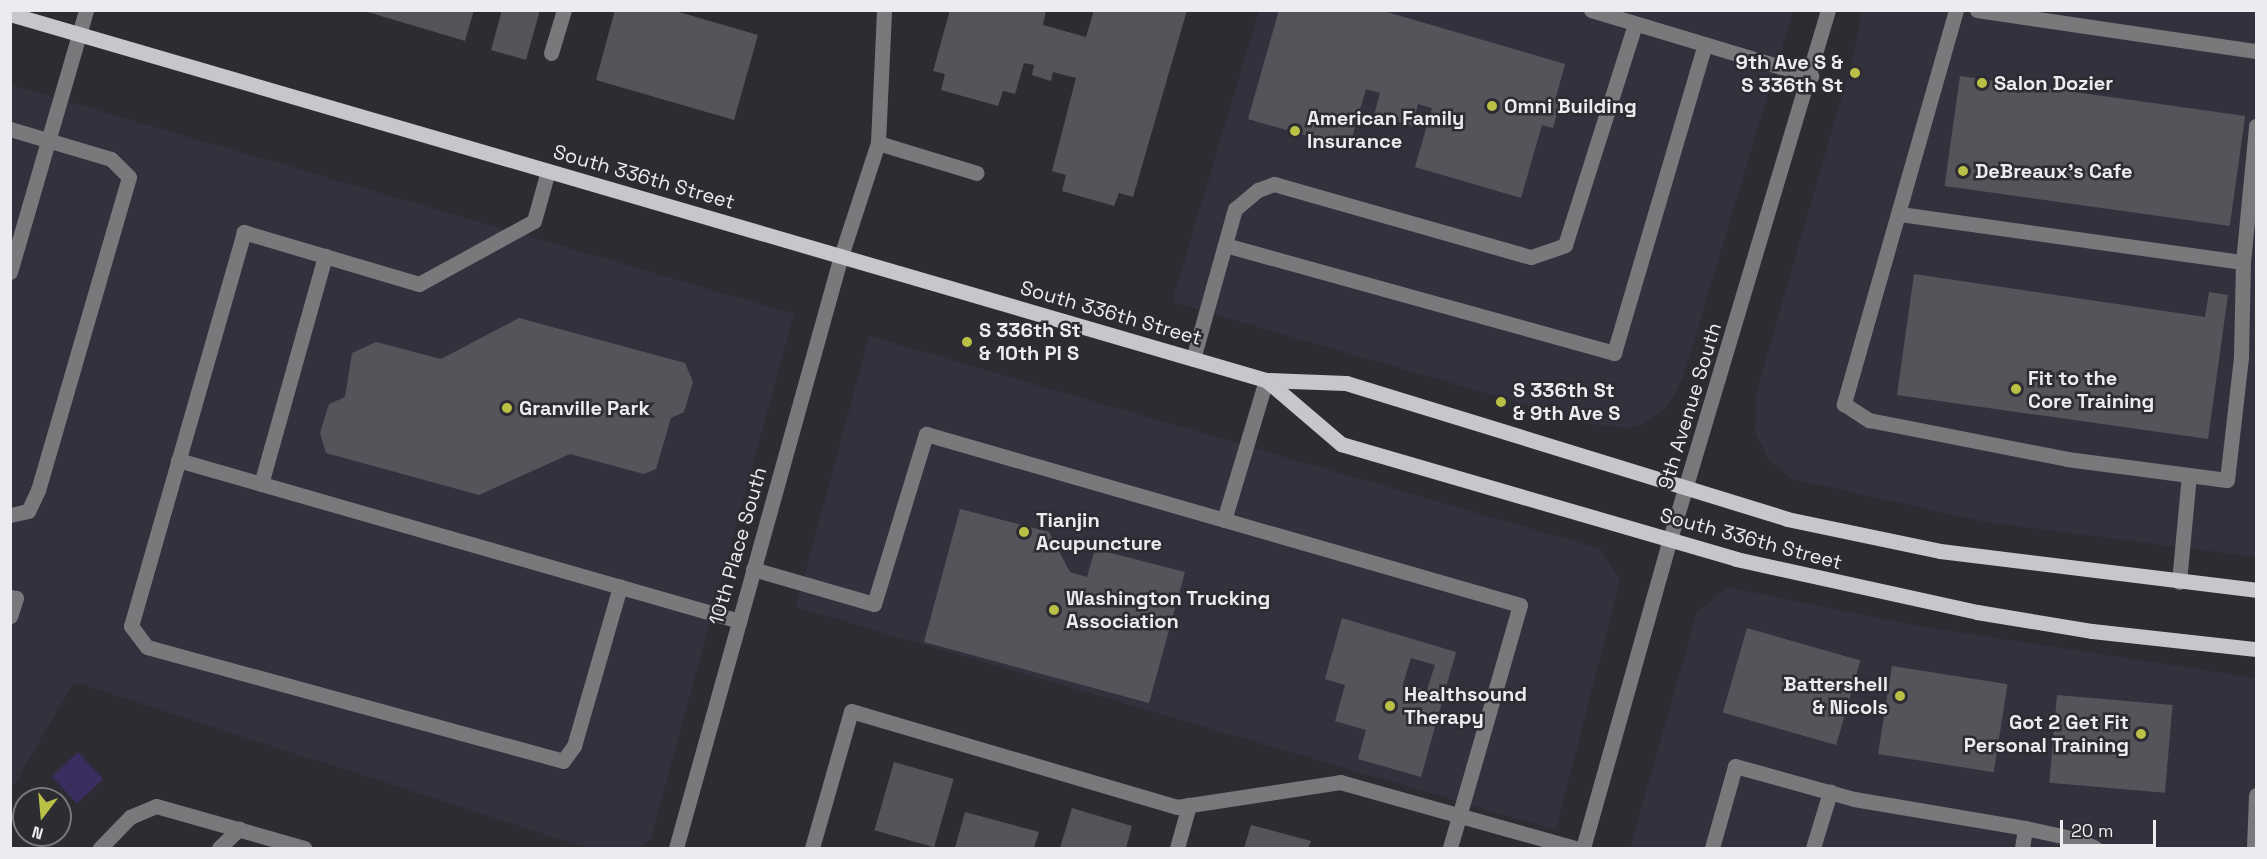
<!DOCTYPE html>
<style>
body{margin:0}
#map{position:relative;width:2267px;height:859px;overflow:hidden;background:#2c2c32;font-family:"Space Grotesk",sans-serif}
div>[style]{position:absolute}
.built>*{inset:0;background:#33313e}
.green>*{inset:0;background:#392e5f;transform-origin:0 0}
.building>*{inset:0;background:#55545b;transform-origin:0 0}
.minor>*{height:15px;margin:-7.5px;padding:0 7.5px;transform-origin:7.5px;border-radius:7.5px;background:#79797c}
.major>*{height:15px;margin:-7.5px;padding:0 7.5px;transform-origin:7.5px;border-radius:7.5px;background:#c6c6cd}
.dots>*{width:16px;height:16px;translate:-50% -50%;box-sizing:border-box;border:3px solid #2c2c32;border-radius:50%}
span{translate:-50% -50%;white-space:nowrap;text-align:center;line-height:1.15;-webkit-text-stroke:5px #2c2c32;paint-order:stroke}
.poi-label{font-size:20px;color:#ecebef;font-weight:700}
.right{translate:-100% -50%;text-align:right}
.left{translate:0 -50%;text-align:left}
.street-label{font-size:20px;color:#ecebef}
.frame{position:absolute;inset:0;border:12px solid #ecebef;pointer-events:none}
.north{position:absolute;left:12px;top:787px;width:60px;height:60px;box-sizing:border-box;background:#2c2c32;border:2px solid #79787e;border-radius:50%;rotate:196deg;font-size:16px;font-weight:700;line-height:24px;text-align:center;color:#ecebef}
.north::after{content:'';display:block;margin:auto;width:21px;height:27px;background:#bac045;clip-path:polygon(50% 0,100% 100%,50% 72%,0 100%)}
.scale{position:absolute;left:2060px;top:820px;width:96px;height:27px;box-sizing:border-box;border:3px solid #ecebef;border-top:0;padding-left:8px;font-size:18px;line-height:21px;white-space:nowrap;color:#ecebef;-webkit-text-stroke:4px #2c2c32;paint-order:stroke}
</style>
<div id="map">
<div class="built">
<div style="clip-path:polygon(1259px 11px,1793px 11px,1683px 378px,1668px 406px,1644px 424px,1629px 428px,1596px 425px,1172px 302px)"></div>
<div style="clip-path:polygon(1862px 11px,2256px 11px,2256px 557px,1985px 522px,1792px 479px,1769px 460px,1755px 432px,1756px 394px,1853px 57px)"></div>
<div style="clip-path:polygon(11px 85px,794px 314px,651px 838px,639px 848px,588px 848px,74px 682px,11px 790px)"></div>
<div style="clip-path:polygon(869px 336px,1601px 549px,1620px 580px,1556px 830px,796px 607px)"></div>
<div style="clip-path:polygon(1728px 587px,1912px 625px,2256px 678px,2256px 848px,1630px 848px,1697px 612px)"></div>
</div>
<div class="green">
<div style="left:78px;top:752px;width:37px;height:36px;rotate:47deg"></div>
</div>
<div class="building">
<div style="clip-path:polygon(361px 10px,474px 10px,465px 41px)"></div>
<div style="clip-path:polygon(502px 10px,540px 10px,526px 60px,491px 50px)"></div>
<div style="clip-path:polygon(615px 10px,672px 10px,758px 35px,734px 120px,596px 80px)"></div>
<div style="clip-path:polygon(950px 10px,1046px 10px,1043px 25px,1086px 37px,1094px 10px,1187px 10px,1133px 197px,1119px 193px,1114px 206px,1062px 191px,1066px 175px,1052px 171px,1076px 78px,1053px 72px,1051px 81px,1032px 75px,1034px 65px,1024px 63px,1015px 94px,1003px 91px,998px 106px,941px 90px,945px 74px,933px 71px)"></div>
<div style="clip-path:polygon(1279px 10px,1380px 10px,1565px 64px,1555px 101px,1560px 102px,1553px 128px,1542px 125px,1521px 198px,1415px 167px,1432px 108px,1418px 104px,1412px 126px,1374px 115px,1380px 93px,1366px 89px,1349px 148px,1248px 119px)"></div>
<div style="left:1960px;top:76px;width:288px;height:111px;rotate:8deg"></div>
<div style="clip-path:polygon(1914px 274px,2205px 317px,2209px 292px,2228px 295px,2208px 439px,1897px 395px)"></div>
<div style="clip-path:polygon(519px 318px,685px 363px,693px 382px,684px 412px,671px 418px,656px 469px,644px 474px,570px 454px,479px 495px,326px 453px,320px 433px,329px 404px,345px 397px,352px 353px,376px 342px,441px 359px)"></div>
<div style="clip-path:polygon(960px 509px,1049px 532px,1070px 572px,1087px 577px,1095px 549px,1185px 572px,1149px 703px,924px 642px)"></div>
<div style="clip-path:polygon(evenodd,1342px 618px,1456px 652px,1421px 777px,1358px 759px,1366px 730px,1335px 721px,1345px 685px,1325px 679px,1342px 618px,1411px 658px,1435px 665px,1427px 690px,1403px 684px,1411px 658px)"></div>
<div style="left:1747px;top:628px;width:118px;height:88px;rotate:16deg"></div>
<div style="left:1892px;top:666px;width:117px;height:89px;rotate:9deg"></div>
<div style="left:2057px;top:695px;width:116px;height:88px;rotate:5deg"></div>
<div style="left:894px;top:762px;width:62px;height:71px;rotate:16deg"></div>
<div style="clip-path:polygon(1072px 808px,1132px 826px,1126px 848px,1060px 848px)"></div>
<div style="clip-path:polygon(965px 812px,1039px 832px,1034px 848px,955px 848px)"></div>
<div style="clip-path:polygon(1251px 825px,1311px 841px,1308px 848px,1244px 848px)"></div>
</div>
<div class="minor">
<div style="left:1591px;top:10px;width:230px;rotate:16.7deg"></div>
<div style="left:1956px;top:10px;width:410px;rotate:105.9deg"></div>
<div style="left:1844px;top:404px;width:30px;rotate:33deg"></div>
<div style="left:1869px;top:420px;width:202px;rotate:11.1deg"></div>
<div style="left:2067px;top:459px;width:161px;rotate:7.5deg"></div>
<div style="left:2227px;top:480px;width:124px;rotate:-83.5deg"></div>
<div style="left:2241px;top:357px;width:95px;rotate:-88.8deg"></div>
<div style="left:2243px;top:262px;width:137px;rotate:-84.5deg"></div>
<div style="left:1977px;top:10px;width:282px;rotate:8.4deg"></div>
<div style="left:551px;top:53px;width:45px;rotate:-73.2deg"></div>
<div style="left:10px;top:129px;width:105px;rotate:16.5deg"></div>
<div style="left:111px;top:159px;width:25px;rotate:45deg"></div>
<div style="left:129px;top:177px;width:326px;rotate:106.2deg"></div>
<div style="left:38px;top:490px;width:23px;rotate:115deg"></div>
<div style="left:28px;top:511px;width:18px;rotate:167deg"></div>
<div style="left:878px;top:143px;width:133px;rotate:-87.4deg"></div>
<div style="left:548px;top:171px;width:52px;rotate:105.6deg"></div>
<div style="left:534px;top:221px;width:131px;rotate:151.3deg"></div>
<div style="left:419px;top:284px;width:183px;rotate:-163.5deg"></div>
<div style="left:244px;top:232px;width:410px;rotate:106deg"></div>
<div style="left:131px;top:626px;width:26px;rotate:53deg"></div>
<div style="left:147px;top:647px;width:431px;rotate:15.3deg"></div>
<div style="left:563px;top:761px;width:19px;rotate:-54deg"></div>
<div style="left:574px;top:746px;width:166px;rotate:-73.9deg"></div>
<div style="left:1900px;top:214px;width:346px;rotate:8deg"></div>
<div style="left:1225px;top:245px;width:404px;rotate:15.5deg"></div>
<div style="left:1614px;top:353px;width:322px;rotate:-73.6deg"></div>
<div style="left:10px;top:272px;width:273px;rotate:-73.8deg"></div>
<div style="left:1193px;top:359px;width:156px;rotate:-74.4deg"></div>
<div style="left:1235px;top:209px;width:30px;rotate:-40deg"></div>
<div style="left:1258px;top:190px;width:17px;rotate:-21deg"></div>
<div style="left:1274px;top:184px;width:267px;rotate:15.9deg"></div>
<div style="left:1531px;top:257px;width:36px;rotate:-19deg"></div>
<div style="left:1565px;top:245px;width:232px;rotate:-72.4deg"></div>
<div style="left:178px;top:460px;width:584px;rotate:16.01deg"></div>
<div style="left:261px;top:484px;width:237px;rotate:-74.3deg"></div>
<div style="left:1224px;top:520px;width:146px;rotate:-73.3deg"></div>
<div style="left:753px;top:569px;width:126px;rotate:16.1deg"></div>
<div style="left:874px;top:604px;width:178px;rotate:-73deg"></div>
<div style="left:926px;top:434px;width:618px;rotate:16.06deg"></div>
<div style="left:1520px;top:605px;width:253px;rotate:106.1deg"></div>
<div style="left:2179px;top:582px;width:107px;rotate:-84.7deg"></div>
<div style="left:10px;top:597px;width:6px;rotate:9deg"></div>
<div style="left:16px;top:598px;width:19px;rotate:108deg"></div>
<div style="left:100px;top:848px;width:43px;rotate:-45.9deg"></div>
<div style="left:130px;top:817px;width:28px;rotate:-23deg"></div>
<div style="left:156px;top:806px;width:154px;rotate:15.8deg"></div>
<div style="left:219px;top:848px;width:28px;rotate:-44deg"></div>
<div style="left:676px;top:848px;width:615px;rotate:-74.43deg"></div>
<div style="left:841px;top:256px;width:119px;rotate:-71.9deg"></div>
<div style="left:878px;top:143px;width:103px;rotate:16.9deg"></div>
<div style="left:812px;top:848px;width:142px;rotate:-74.1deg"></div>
<div style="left:851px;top:711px;width:340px;rotate:16.4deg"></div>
<div style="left:1177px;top:807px;width:165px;rotate:-8.7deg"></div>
<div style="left:1340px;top:782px;width:244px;rotate:15.7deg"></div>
<div style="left:1177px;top:848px;width:45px;rotate:-74.4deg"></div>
<div style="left:1583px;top:848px;width:321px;rotate:-74.3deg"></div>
<div style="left:1670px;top:539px;width:552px;rotate:-73.37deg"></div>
<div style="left:1712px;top:848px;width:85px;rotate:-74.3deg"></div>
<div style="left:1735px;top:766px;width:123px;rotate:15.5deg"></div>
<div style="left:1854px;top:799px;width:173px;rotate:9.6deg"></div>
<div style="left:2025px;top:828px;width:52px;rotate:12.2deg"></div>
<div style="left:2076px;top:839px;width:21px;rotate:25deg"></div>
<div style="left:1813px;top:848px;width:59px;rotate:-73.1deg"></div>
<div style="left:2022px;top:848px;width:20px;rotate:-81deg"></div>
<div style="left:2254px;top:848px;width:53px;rotate:-87.8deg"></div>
</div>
<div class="major">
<div style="left:10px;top:14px;width:1308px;rotate:16.25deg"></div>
<div style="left:1266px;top:380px;width:80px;rotate:2.1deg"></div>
<div style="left:1346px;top:383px;width:461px;rotate:17.1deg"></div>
<div style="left:1787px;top:519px;width:156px;rotate:11.8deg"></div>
<div style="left:1940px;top:551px;width:318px;rotate:7deg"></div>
<div style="left:1266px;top:380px;width:99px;rotate:40.5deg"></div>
<div style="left:1341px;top:444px;width:411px;rotate:16.2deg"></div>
<div style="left:1736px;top:559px;width:247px;rotate:12.4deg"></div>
<div style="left:1977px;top:612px;width:117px;rotate:9.4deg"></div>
<div style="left:2092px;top:631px;width:165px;rotate:6.3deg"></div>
</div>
<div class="dots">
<div style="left:1855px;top:73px;background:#bac045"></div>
<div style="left:1982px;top:83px;background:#bac045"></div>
<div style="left:1492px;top:106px;background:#bac045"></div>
<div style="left:1295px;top:131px;background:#bac045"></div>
<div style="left:1963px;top:171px;background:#bac045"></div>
<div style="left:967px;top:342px;background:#bac045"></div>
<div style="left:2016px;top:389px;background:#bac045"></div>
<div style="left:1501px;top:402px;background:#bac045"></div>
<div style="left:507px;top:408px;background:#bac045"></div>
<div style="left:1024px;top:532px;background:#bac045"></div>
<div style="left:1054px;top:610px;background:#bac045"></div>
<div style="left:1900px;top:696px;background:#bac045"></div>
<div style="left:1390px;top:706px;background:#bac045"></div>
<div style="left:2141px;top:734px;background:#bac045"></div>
</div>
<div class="poi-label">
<span class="right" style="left:1843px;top:74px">9th Ave S &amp;<br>S 336th St</span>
<span class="left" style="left:1994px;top:83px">Salon Dozier</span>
<span class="left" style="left:1504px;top:106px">Omni Building</span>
<span class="left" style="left:1307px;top:130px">American Family<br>Insurance</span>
<span class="left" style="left:1975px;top:171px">DeBreaux's Cafe</span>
<span class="left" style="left:979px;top:342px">S 336th St<br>&amp; 10th Pl S</span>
<span class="left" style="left:2028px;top:390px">Fit to the<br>Core Training</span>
<span class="left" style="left:1513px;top:402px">S 336th St<br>&amp; 9th Ave S</span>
<span class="left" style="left:519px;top:408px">Granville Park</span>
<span class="left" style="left:1036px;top:532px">Tianjin<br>Acupuncture</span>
<span class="left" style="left:1066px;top:610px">Washington Trucking<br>Association</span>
<span class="right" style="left:1888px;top:696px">Battershell<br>&amp; Nicols</span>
<span class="left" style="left:1404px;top:706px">Healthsound<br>Therapy</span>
<span class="right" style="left:2129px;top:734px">Got 2 Get Fit<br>Personal Training</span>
</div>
<div class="street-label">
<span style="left:644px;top:177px;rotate:16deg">South 336th Street</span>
<span style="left:1111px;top:313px;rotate:16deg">South 336th Street</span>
<span style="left:1690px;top:406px;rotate:-73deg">9th Avenue South</span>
<span style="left:1751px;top:539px;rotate:15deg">South 336th Street</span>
<span style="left:738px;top:546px;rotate:-74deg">10th Place South</span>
</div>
<div class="frame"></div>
<div class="north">N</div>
<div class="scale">20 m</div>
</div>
